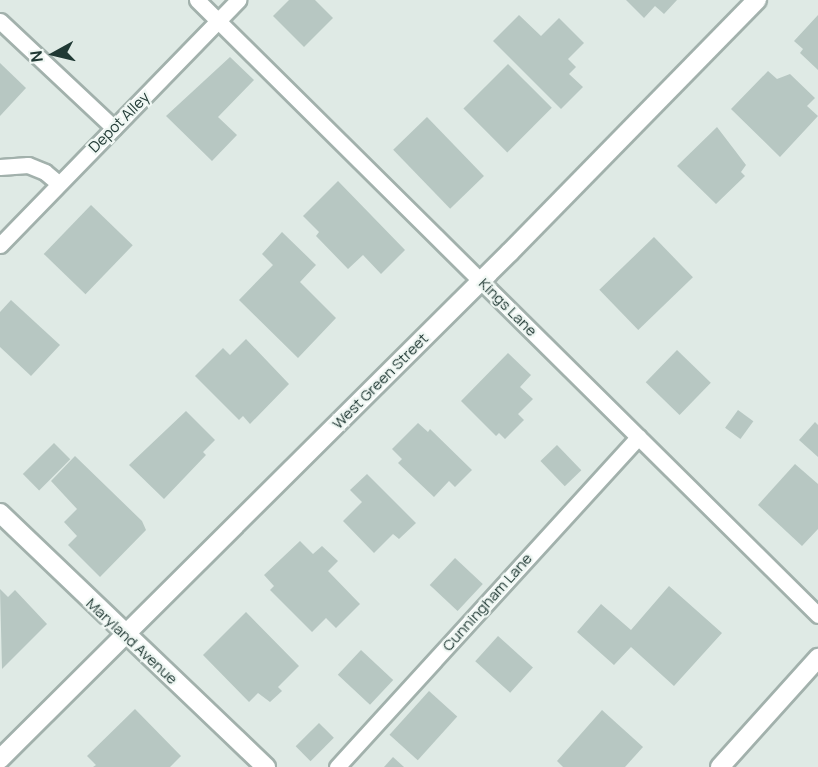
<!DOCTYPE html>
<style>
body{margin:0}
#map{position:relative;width:818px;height:767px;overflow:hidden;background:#dfeae5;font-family:Manrope,sans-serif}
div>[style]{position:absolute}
.building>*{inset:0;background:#b7c7c2;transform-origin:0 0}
.roads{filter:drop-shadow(2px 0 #a2b1ac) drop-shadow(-2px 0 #a2b1ac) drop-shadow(0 2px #a2b1ac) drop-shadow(0 -2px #a2b1ac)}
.lane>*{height:15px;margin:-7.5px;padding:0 7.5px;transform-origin:7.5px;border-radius:7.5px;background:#fff}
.street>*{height:18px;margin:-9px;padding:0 9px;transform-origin:9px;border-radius:9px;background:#fff}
.secondary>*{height:18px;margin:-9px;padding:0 9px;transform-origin:9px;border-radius:9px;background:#fff}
span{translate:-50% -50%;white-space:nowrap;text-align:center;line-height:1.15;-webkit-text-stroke:4.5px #eff7f3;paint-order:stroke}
.street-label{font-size:15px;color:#203934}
.north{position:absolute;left:24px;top:24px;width:60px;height:60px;-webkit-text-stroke:4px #eff7f3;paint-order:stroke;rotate:262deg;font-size:16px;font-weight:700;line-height:24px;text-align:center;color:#203934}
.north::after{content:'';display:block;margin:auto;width:21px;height:27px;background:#203934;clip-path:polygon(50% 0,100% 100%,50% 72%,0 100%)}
</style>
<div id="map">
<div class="building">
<div style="clip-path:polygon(289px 0,315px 0,333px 18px,304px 47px,273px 16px)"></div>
<div style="clip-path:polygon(626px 0,677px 0,664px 14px,655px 6px,644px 18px)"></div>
<div style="clip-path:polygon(519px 15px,541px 36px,559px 18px,584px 43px,568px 59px,576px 67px,569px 74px,583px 87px,561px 109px,493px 41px)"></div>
<div style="clip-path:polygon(818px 15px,818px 70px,800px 53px,803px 49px,794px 41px)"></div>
<div style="clip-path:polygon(230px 57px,254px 80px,218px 117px,237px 135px,212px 161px,166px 116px)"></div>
<div style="clip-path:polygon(0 63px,26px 88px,0 116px)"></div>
<div style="left:508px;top:64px;width:62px;height:63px;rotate:45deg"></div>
<div style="clip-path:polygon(768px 71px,777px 79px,790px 74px,815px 98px,807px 106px,818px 116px,780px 157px,731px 109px)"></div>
<div style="left:427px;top:117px;width:82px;height:47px;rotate:46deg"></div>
<div style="clip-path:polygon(717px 127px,746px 165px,741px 172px,745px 176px,716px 204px,677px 166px)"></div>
<div style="clip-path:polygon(338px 181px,405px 250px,381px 274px,363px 255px,348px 269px,316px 236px,319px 232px,303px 216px)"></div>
<div style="left:91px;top:205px;width:58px;height:68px;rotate:44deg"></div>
<div style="clip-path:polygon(282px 232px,316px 265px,300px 282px,336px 318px,298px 358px,239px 300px,273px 265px,262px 254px)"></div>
<div style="left:654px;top:237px;width:56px;height:76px;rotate:46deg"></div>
<div style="clip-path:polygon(11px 300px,60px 345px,31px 376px,0 347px,0 312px)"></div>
<div style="clip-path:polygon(246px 339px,289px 384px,250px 424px,243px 416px,239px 420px,195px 376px,223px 348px,230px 355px)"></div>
<div style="left:677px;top:350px;width:47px;height:45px;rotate:44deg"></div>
<div style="clip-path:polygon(508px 353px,531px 375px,520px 387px,533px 399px,518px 414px,524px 420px,505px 439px,499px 433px,496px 436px,461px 401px)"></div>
<div style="left:738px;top:410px;width:19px;height:22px;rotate:36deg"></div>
<div style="clip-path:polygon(186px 411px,215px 440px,203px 452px,206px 455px,164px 499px,129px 465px)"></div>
<div style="clip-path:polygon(815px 422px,818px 425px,818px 457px,799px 440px)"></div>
<div style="clip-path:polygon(418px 423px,428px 432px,430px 429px,472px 470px,455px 487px,449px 481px,434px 497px,398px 463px,402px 459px,392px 449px)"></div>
<div style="left:54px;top:443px;width:23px;height:44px;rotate:45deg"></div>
<div style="left:557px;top:445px;width:35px;height:23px;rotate:46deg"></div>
<div style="clip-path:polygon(75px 456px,142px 521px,146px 530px,100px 577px,68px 545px,77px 536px,64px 522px,77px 509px,51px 481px)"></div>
<div style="clip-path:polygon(795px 464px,818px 484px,818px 529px,802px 546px,758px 505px)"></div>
<div style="clip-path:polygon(367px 474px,416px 523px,399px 539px,393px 534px,374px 553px,343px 521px,362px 502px,350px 490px)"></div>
<div style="clip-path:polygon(300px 541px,313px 554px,322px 546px,338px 561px,328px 571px,360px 604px,336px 628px,326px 618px,312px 632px,270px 590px,274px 586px,264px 575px)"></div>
<div style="left:455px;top:558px;width:38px;height:37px;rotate:43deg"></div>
<div style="clip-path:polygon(669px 586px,722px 633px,674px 686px,631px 647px,614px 665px,577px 632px,601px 604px,631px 630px)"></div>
<div style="clip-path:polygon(0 589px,8px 597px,15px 590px,47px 624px,2px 669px)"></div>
<div style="clip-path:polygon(246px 612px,299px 666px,278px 687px,282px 691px,270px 702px,258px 693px,249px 702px,203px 655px)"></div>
<div style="left:498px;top:636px;width:47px;height:34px;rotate:42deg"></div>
<div style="left:361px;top:650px;width:44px;height:34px;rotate:43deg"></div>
<div style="left:429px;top:691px;width:38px;height:59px;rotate:42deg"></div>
<div style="clip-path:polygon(135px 709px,181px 756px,170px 767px,93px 767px,96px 765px,87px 756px)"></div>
<div style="clip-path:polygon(602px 710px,643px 747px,625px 767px,563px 767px,557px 761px)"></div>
<div style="left:319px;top:723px;width:21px;height:33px;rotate:45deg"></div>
<div style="clip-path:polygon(393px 757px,404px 767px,384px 767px)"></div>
</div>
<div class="roads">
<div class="lane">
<div style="left:197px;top:0;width:874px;rotate:44.72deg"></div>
<div style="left:0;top:21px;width:156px;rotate:43.2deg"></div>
<div style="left:0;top:167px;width:28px;rotate:-4deg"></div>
<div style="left:28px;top:165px;width:18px;rotate:22deg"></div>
<div style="left:45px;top:172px;width:17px;rotate:40deg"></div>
<div style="left:0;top:245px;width:342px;rotate:-45.8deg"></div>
<div style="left:337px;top:767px;width:447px;rotate:-47.6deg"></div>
</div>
<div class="street">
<div style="left:0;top:513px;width:368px;rotate:43.7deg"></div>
<div style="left:720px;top:767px;width:147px;rotate:-48deg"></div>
</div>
<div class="secondary">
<div style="left:0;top:759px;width:719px;rotate:-44.83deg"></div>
<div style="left:510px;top:252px;width:353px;rotate:-45.6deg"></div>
</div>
</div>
<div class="street-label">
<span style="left:119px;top:122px;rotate:-45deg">Depot Alley</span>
<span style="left:508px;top:307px;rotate:45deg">Kings Lane</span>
<span style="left:380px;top:381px;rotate:-45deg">West Green Street</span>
<span style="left:487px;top:602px;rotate:-48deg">Cunningham Lane</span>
<span style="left:132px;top:641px;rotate:43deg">Maryland Avenue</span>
</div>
<div class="north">N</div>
</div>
